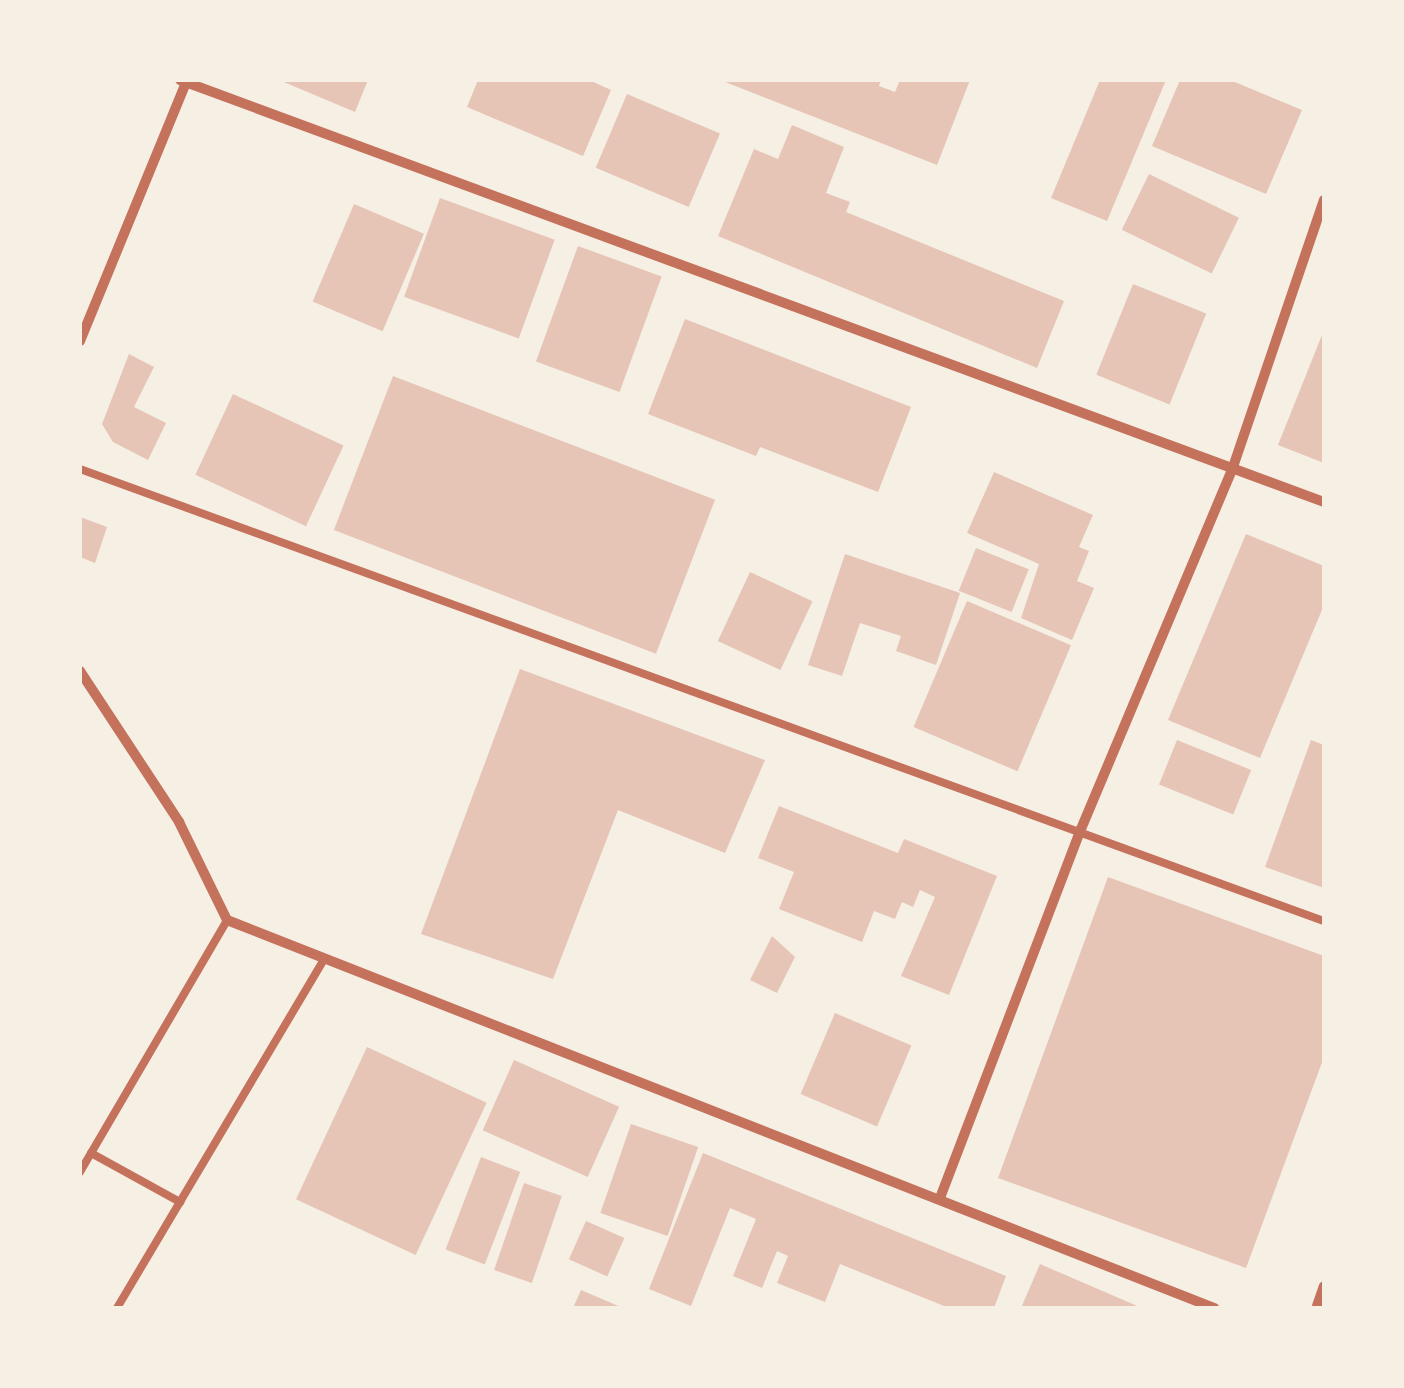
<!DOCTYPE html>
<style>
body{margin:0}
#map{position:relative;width:1404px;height:1388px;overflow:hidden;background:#f6efe4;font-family:Rubik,sans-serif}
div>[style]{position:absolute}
.building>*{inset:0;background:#e6c5b7;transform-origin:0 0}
.service>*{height:8px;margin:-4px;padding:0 4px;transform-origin:4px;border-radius:4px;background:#c5725c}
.minor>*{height:10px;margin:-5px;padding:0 5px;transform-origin:5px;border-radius:5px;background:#c5725c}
span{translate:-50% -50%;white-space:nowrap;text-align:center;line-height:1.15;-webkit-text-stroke:8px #f6efe4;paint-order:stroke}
.frame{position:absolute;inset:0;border:82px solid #f6efe4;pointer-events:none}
</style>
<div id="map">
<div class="building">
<div style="clip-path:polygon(279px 80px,368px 80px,355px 112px)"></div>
<div style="clip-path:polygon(478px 80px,589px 80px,611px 90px,583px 156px,467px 107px)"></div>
<div style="clip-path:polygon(720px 80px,881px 80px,879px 86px,895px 92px,900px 80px,970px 80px,937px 165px)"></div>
<div style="clip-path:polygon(1100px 80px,1166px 80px,1107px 221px,1051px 198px)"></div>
<div style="clip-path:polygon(1180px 80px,1230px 80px,1302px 110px,1266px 194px,1152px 146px)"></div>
<div style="left:627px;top:94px;width:101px;height:80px;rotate:23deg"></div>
<div style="clip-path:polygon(792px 125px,844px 147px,826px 193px,850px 202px,846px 212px,1064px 301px,1037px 368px,718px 236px,754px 149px,778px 159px)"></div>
<div style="left:1149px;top:174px;width:100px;height:62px;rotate:26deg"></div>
<div style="left:440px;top:198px;width:122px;height:105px;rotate:20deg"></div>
<div style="left:354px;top:204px;width:76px;height:106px;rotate:23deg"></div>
<div style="left:578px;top:246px;width:89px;height:123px;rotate:20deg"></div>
<div style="left:1133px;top:284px;width:79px;height:98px;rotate:22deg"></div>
<div style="clip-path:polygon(685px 319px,911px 407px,878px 492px,760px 447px,756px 456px,648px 414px)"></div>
<div style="clip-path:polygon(1324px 330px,1324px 463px,1278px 445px)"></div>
<div style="clip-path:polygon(129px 354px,154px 367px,134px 407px,166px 423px,148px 460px,113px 442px,102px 424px)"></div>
<div style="left:393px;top:376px;width:345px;height:165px;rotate:21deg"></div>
<div style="left:233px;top:394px;width:122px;height:89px;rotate:25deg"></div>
<div style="clip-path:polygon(994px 472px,1093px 515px,1079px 547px,1089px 551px,1077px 581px,1094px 588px,1072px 640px,1021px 618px,1039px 564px,967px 533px)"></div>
<div style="clip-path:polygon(80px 517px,107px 527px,95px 563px,80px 557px)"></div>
<div style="clip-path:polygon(1246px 534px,1324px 566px,1324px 605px,1260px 758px,1168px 720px)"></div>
<div style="left:976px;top:548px;width:57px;height:46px;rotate:22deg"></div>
<div style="clip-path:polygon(845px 554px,960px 593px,936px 665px,896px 651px,901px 636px,860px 623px,842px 676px,808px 665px)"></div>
<div style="left:750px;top:572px;width:69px;height:76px;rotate:25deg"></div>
<div style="left:967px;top:601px;width:113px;height:137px;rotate:23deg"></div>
<div style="clip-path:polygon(520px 669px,765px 760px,725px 853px,618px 810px,553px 979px,421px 934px)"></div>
<div style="left:1177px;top:740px;width:80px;height:48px;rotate:22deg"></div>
<div style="clip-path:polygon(1311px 740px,1324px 745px,1324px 888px,1265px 867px)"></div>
<div style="clip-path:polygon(779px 806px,898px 853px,904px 839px,997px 876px,949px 995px,901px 976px,935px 897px,920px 890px,913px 907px,902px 902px,895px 919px,874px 911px,862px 942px,779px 909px,794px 872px,758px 858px)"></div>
<div style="clip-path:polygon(1108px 877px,1324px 956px,1324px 1057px,1246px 1268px,998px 1178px)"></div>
<div style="clip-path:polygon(772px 936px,795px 957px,777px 993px,750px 980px)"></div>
<div style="left:835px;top:1013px;width:83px;height:88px;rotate:23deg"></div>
<div style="left:367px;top:1047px;width:132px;height:168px;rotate:25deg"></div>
<div style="left:514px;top:1060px;width:115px;height:77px;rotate:24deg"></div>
<div style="left:631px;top:1124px;width:71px;height:94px;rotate:19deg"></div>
<div style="clip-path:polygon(703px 1153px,1006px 1276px,994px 1308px,949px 1308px,840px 1264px,825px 1302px,777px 1283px,788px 1256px,777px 1251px,762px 1288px,733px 1276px,756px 1219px,730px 1208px,691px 1306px,649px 1289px)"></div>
<div style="left:481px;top:1157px;width:42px;height:99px;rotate:21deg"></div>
<div style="left:524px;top:1183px;width:40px;height:92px;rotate:19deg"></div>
<div style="left:586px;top:1221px;width:42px;height:42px;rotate:24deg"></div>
<div style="clip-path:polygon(1040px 1264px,1142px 1308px,1021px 1308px)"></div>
<div style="clip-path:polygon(581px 1290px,623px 1308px,573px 1308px)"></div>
</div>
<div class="service">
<div style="left:80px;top:469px;width:1324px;rotate:19.97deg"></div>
<div style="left:91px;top:1153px;width:102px;rotate:28.8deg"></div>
<div style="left:80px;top:1172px;width:292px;rotate:-59.7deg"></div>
<div style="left:117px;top:1308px;width:406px;rotate:-59.3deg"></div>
</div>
<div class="minor">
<div style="left:180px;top:80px;width:1219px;rotate:20.25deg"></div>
<div style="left:80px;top:341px;width:282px;rotate:-67.7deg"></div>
<div style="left:80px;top:671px;width:181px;rotate:56.7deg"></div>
<div style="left:179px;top:822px;width:109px;rotate:63.9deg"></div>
<div style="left:227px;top:920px;width:1061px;rotate:21.46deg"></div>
<div style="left:940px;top:1198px;width:395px;rotate:-69.1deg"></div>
<div style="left:1081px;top:829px;width:393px;rotate:-67.2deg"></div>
<div style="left:1233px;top:467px;width:282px;rotate:-71.2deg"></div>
<div style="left:1317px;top:1306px;width:21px;rotate:-71deg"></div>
</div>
<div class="frame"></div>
</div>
